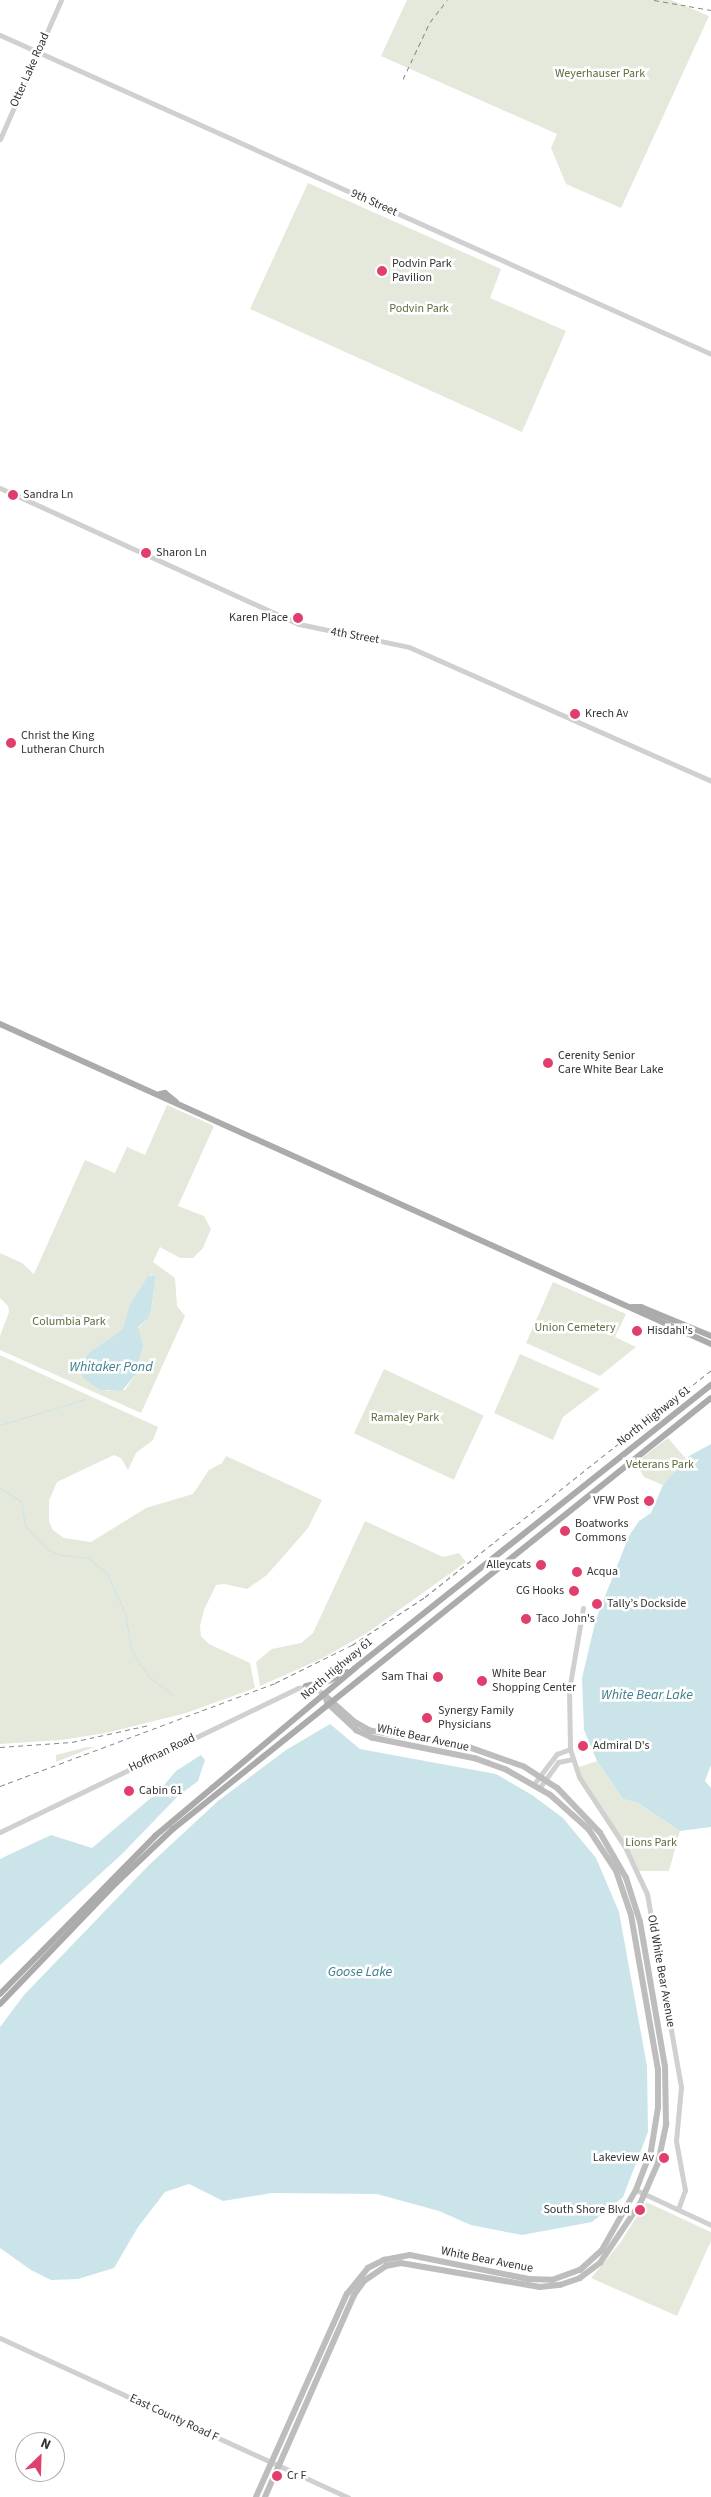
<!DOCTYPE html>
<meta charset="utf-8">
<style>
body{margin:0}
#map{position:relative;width:711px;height:2497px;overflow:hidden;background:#fff;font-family:"Source Sans 3",sans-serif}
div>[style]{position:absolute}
.green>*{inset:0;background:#e5e9dc;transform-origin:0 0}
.water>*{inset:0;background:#cae4e9}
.stream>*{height:1px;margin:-0.5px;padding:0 0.5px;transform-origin:0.5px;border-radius:0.5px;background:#cae4e9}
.tertiary>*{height:5px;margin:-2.5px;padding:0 2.5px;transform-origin:2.5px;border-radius:2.5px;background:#d0d0d0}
.secondary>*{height:5.5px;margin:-2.75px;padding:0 2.75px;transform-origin:2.75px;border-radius:2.75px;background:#bdbdbd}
.primary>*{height:6px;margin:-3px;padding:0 3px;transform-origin:3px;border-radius:3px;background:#ababab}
.rail>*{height:1px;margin-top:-0.5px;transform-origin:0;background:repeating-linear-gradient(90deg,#888 0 5px,transparent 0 9px)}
.dots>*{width:14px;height:14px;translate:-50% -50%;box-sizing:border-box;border:2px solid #fff;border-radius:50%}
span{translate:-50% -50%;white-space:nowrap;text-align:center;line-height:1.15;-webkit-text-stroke:5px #fff;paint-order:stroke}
.street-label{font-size:12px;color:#333}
.park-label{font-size:12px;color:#5f6e41}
.poi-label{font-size:12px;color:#333}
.left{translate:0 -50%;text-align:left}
.right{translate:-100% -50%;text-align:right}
.water-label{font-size:14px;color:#407f8c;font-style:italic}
.north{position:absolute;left:15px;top:2432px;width:50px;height:50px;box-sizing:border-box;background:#fff;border:1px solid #adadad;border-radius:50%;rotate:24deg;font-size:14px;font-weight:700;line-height:20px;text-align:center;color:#333}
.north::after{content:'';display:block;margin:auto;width:18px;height:22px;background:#e03f6d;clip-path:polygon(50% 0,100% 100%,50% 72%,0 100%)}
</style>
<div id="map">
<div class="green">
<div style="clip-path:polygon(407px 0,671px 0,709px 16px,621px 208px,566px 184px,551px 148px,557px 134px,381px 56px)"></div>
<div style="clip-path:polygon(308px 183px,501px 269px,490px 298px,566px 331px,522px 432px,250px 309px)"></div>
<div style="clip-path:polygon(evenodd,167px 1105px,214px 1126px,178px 1206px,204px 1216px,211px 1229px,203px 1248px,193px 1258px,180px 1258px,160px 1247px,153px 1262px,175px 1278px,177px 1306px,185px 1316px,141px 1413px,0 1350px,0 1336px,9px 1312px,8px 1306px,0 1298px,0 1253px,22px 1263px,34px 1274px,85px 1160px,115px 1173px,127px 1147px,145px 1155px,167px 1105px,150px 1274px,156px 1278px,151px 1311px,148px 1319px,137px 1329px,143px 1346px,136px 1374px,125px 1390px,106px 1391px,150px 1274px)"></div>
<div style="clip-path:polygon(553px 1282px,626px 1314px,615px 1337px,636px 1347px,600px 1376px,526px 1343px)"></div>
<div style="clip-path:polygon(520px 1354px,600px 1389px,563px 1417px,553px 1440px,494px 1413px)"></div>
<div style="clip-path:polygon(0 1355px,158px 1427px,153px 1440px,136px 1453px,128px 1470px,121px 1458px,114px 1455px,57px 1482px,49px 1501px,49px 1522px,53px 1530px,64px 1538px,91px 1542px,146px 1508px,193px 1494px,209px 1470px,222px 1463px,226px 1456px,322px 1500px,308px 1528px,267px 1575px,247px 1589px,224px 1584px,216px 1585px,204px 1610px,200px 1626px,201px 1636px,209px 1644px,250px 1663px,255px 1688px,186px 1713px,106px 1733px,61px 1740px,0 1744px)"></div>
<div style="left:384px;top:1369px;width:110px;height:71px;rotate:25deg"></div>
<div style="clip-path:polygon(668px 1438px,687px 1460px,663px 1485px,644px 1477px,637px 1465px,639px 1460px)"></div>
<div style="clip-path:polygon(365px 1521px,443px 1557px,459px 1553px,466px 1562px,367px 1633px,321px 1659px,260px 1686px,256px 1662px,272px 1649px,301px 1643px,313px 1633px)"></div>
<div style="clip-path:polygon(87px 1747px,94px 1747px,56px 1762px,56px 1755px)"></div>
<div style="clip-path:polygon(597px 1761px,623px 1799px,638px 1803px,680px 1831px,669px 1871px,638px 1871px,576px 1768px)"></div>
<div style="clip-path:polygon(646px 2202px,711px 2232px,711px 2241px,677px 2316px,591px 2278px,620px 2243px)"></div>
</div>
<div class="water">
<div style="clip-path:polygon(149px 1275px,156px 1277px,151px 1311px,148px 1319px,138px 1327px,143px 1346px,136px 1374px,122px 1391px,100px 1390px,83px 1378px,81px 1363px,89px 1353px,123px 1329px,130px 1304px)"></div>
<div style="clip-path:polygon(711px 1444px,711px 1765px,705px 1781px,711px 1788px,711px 1827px,680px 1831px,638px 1803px,623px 1799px,597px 1761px,584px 1730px,582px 1678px,596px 1619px,629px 1536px,639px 1521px,651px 1513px,663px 1485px,689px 1456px)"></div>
<div style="clip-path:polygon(330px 1724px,360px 1749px,496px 1774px,532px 1795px,563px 1818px,596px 1858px,619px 1912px,647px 2066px,648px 2132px,623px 2197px,592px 2222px,522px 2235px,471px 2225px,439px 2211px,377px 2194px,272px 2193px,223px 2201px,189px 2184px,165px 2192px,138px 2227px,114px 2268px,78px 2279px,51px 2280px,31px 2270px,0 2248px,0 2027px,24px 1995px,149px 1865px,218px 1801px,286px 1750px)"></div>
<div style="clip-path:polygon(201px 1755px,205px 1760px,198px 1781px,178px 1796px,122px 1854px,0 1965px,0 1859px,51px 1835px,92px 1848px,159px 1791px,176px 1771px)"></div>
</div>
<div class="stream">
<div style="left:0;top:1425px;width:89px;rotate:-17deg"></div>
<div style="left:0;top:1488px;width:25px;rotate:32deg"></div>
<div style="left:21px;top:1501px;width:25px;rotate:81deg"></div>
<div style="left:25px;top:1526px;width:32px;rotate:46deg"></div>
<div style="left:47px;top:1549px;width:15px;rotate:23deg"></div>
<div style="left:61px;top:1555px;width:27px;rotate:6deg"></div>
<div style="left:88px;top:1558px;width:23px;rotate:38deg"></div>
<div style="left:106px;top:1572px;width:45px;rotate:65.1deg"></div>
<div style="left:125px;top:1613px;width:40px;rotate:80deg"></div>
<div style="left:132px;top:1652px;width:29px;rotate:56deg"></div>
<div style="left:148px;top:1676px;width:31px;rotate:37deg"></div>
</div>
<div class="tertiary">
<div style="left:0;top:35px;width:779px;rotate:24.16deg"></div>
<div style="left:0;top:139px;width:152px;rotate:-66.3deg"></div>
<div style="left:0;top:488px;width:328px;rotate:24.5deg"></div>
<div style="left:299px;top:624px;width:112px;rotate:11.8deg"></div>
<div style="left:409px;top:647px;width:330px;rotate:23.9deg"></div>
<div style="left:583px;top:1608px;width:83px;rotate:99.7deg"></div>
<div style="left:569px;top:1690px;width:59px;rotate:89deg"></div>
<div style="left:570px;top:1749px;width:29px;rotate:72deg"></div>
<div style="left:579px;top:1777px;width:84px;rotate:56.7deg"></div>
<div style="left:625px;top:1847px;width:52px;rotate:64.9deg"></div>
<div style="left:647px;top:1894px;width:196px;rotate:80deg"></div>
<div style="left:681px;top:2087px;width:54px;rotate:95.3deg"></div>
<div style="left:676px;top:2141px;width:50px;rotate:79.6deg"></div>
<div style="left:685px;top:2190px;width:20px;rotate:110deg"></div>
<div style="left:534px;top:1784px;width:38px;rotate:-53deg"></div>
<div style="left:557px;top:1754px;width:14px;rotate:-21deg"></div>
<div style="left:540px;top:1787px;width:31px;rotate:-54deg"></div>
<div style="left:558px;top:1762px;width:15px;rotate:-11deg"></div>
<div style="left:0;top:1832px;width:331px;rotate:-25.8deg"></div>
<div style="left:298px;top:1688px;width:16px;rotate:-7deg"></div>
<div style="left:314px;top:1686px;width:13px;rotate:42deg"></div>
<div style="left:636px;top:2190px;width:83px;rotate:25deg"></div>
<div style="left:0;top:2338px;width:383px;rotate:24.6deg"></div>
</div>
<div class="secondary">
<div style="left:256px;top:2497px;width:222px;rotate:-65.9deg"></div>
<div style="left:347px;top:2294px;width:33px;rotate:-51deg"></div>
<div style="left:368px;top:2268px;width:18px;rotate:-27deg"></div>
<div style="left:384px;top:2260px;width:26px;rotate:-11deg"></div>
<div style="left:410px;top:2255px;width:121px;rotate:11.4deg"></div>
<div style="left:529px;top:2279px;width:23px;rotate:2deg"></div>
<div style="left:552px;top:2280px;width:30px;rotate:-20deg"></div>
<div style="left:580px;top:2270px;width:30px;rotate:-42deg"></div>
<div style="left:602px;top:2250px;width:69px;rotate:-60.5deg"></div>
<div style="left:636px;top:2190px;width:42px;rotate:-69deg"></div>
<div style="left:651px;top:2151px;width:44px;rotate:-80.8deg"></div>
<div style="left:658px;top:2108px;width:38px;rotate:-90deg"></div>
<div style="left:658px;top:2070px;width:157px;rotate:-99.9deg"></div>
<div style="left:631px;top:1915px;width:46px;rotate:-108.8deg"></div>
<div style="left:616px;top:1871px;width:49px;rotate:-123.4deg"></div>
<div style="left:589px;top:1830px;width:52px;rotate:-138.1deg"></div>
<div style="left:550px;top:1795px;width:51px;rotate:-150.4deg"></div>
<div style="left:506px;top:1770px;width:32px;rotate:-160deg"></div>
<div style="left:476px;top:1759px;width:106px;rotate:-168.6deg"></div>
<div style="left:372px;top:1738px;width:17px;rotate:-155deg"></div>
<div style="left:357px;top:1731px;width:40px;rotate:-137deg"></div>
<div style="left:328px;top:1704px;width:10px;rotate:-114deg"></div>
<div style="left:265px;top:2497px;width:221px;rotate:-66.2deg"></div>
<div style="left:354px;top:2295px;width:17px;rotate:-54deg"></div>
<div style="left:364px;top:2281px;width:27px;rotate:-34deg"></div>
<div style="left:386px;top:2266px;width:15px;rotate:-11deg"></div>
<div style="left:401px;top:2263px;width:141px;rotate:9.8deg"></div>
<div style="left:540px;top:2287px;width:20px;rotate:-6deg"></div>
<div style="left:560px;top:2285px;width:21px;rotate:-19deg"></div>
<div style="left:580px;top:2278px;width:25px;rotate:-37deg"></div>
<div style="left:600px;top:2263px;width:71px;rotate:-55.9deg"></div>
<div style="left:640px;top:2204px;width:45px;rotate:-66.3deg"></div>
<div style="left:658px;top:2163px;width:40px;rotate:-78deg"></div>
<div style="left:666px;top:2124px;width:57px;rotate:-91deg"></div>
<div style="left:665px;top:2067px;width:147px;rotate:-99.8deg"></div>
<div style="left:640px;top:1922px;width:46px;rotate:-107.7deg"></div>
<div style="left:626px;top:1878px;width:52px;rotate:-120deg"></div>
<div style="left:600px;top:1833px;width:61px;rotate:-133.7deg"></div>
<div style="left:558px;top:1789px;width:40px;rotate:-147.1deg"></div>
<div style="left:524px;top:1767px;width:57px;rotate:-160.6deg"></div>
<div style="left:470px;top:1748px;width:101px;rotate:-170.4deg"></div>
<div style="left:370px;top:1731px;width:20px;rotate:-150deg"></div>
<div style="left:353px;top:1721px;width:39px;rotate:-138deg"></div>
</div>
<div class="primary">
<div style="left:0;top:1024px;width:780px;rotate:24.23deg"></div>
<div style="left:160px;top:1094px;width:5px;rotate:-11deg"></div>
<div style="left:165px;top:1093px;width:14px;rotate:39deg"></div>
<div style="left:632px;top:1307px;width:9px"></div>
<div style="left:641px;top:1307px;width:76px;rotate:22.5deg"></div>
<div style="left:306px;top:1686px;width:23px;rotate:-13deg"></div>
<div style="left:328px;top:1681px;width:21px;rotate:-25deg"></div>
<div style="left:0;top:1994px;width:221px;rotate:-45.5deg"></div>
<div style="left:155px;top:1836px;width:261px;rotate:-40deg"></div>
<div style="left:355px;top:1668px;width:455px;rotate:-38.5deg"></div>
<div style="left:0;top:2004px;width:168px;rotate:-46.2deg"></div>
<div style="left:116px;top:1883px;width:79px;rotate:-43.5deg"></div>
<div style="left:173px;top:1829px;width:689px;rotate:-38.7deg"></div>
</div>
<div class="rail">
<div style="left:654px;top:0;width:58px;rotate:10deg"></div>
<div style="left:403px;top:79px;width:63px;rotate:-64.7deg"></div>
<div style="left:430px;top:22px;width:28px;rotate:-52deg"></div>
<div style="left:0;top:1747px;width:72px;rotate:-4deg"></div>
<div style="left:72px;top:1742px;width:79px;rotate:-12.4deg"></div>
<div style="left:0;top:1786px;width:294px;rotate:-20.5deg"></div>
<div style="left:275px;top:1683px;width:86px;rotate:-26.3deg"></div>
<div style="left:352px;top:1645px;width:87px;rotate:-33.3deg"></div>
<div style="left:425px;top:1597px;width:365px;rotate:-38.4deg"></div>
</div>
<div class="dots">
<div style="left:382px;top:271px;background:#e03f6d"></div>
<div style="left:13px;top:495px;background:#e03f6d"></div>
<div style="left:146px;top:553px;background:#e03f6d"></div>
<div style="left:298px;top:618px;background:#e03f6d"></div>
<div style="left:575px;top:714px;background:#e03f6d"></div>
<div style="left:11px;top:743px;background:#e03f6d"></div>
<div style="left:548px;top:1063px;background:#e03f6d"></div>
<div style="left:637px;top:1331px;background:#e03f6d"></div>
<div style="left:649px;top:1501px;background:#e03f6d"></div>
<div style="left:565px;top:1531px;background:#e03f6d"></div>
<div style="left:541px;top:1565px;background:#e03f6d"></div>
<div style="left:577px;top:1572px;background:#e03f6d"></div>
<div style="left:574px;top:1591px;background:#e03f6d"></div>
<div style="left:597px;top:1604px;background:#e03f6d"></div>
<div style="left:526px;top:1619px;background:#e03f6d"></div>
<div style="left:438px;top:1677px;background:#e03f6d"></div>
<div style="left:482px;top:1681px;background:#e03f6d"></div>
<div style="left:427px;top:1718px;background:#e03f6d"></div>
<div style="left:583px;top:1746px;background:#e03f6d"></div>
<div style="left:129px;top:1791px;background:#e03f6d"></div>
<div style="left:664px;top:2158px;background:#e03f6d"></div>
<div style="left:640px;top:2210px;background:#e03f6d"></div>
<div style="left:277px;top:2476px;background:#e03f6d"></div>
</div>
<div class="street-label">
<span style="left:30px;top:70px;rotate:-66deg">Otter Lake Road</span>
<span style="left:374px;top:203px;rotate:24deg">9th Street</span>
<span style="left:355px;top:636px;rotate:10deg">4th Street</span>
<span style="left:654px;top:1416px;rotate:-38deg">North Highway 61</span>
<span style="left:337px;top:1669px;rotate:-40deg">North Highway 61</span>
<span style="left:423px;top:1738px;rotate:12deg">White Bear Avenue</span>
<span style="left:162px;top:1753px;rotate:-26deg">Hoffman Road</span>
<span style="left:661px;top:1971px;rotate:80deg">Old White Bear Avenue</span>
<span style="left:487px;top:2260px;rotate:11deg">White Bear Avenue</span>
<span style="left:174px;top:2418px;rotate:25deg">East County Road F</span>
</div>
<div class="park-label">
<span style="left:600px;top:74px">Weyerhauser Park</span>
<span style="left:419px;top:309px">Podvin Park</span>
<span style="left:69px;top:1322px">Columbia Park</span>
<span style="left:575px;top:1328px">Union Cemetery</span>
<span style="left:405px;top:1418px">Ramaley Park</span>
<span style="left:660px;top:1465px">Veterans Park</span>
<span style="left:651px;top:1843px">Lions Park</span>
</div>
<div class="poi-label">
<span class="left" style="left:392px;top:271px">Podvin Park<br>Pavilion</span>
<span class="left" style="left:23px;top:495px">Sandra Ln</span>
<span class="left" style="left:156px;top:553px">Sharon Ln</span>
<span class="right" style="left:288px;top:618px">Karen Place</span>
<span class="left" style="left:585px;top:714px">Krech Av</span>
<span class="left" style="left:21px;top:743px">Christ the King<br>Lutheran Church</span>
<span class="left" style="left:558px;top:1063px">Cerenity Senior<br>Care White Bear Lake</span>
<span class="left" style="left:647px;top:1331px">Hisdahl's</span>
<span class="right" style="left:639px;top:1501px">VFW Post</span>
<span class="left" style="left:575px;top:1531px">Boatworks<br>Commons</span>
<span class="right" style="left:531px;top:1565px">Alleycats</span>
<span class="left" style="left:587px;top:1572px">Acqua</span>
<span class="right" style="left:564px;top:1591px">CG Hooks</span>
<span class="left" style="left:607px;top:1604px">Tally’s Dockside</span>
<span class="left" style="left:536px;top:1619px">Taco John's</span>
<span class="left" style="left:492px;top:1681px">White Bear<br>Shopping Center</span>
<span class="right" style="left:428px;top:1677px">Sam Thai</span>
<span class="left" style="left:438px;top:1718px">Synergy Family<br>Physicians</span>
<span class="left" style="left:593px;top:1746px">Admiral D's</span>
<span class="left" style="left:139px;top:1791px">Cabin 61</span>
<span class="right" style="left:654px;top:2158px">Lakeview Av</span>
<span class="right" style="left:630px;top:2210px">South Shore Blvd</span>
<span class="left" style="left:287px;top:2476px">Cr F</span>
</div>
<div class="water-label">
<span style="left:111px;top:1367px">Whitaker Pond</span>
<span style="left:647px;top:1695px">White Bear Lake</span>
<span style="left:360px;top:1972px">Goose Lake</span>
</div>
<div class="north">N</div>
</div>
